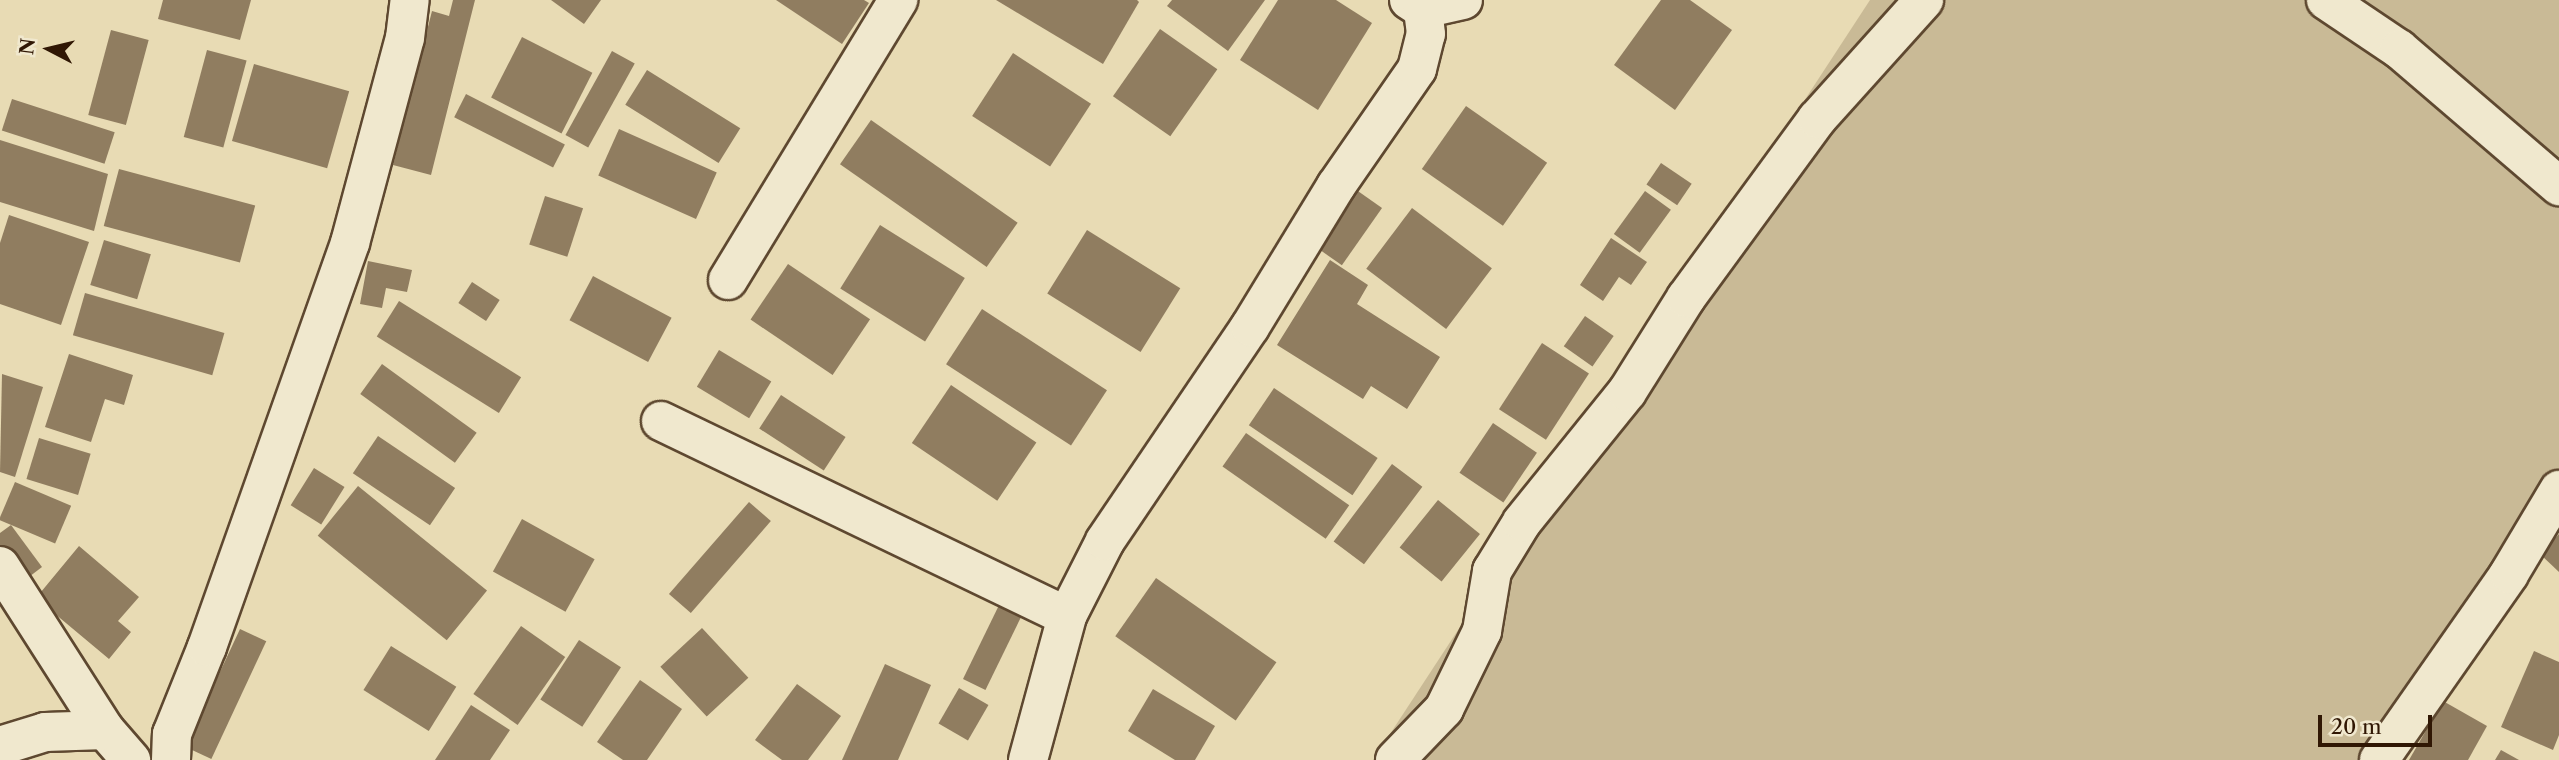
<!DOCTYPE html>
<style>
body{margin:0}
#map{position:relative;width:2559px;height:760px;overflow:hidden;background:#e8dbb4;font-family:"Libre Caslon Text",serif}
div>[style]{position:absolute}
.green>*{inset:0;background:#c9ba96}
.building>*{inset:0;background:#907d60;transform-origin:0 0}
.roads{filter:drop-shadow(2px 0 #5e4830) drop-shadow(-2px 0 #5e4830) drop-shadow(0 2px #5e4830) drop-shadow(0 -2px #5e4830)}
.minor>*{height:38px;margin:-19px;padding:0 19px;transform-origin:19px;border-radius:19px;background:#f0e8ce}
span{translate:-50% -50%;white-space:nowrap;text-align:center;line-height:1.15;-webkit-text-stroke:6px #f0e8ce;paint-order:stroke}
.north{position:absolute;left:14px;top:14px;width:70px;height:70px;-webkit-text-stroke:5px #f0e8ce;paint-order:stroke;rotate:277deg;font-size:19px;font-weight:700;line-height:28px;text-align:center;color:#301704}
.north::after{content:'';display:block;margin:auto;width:24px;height:32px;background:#301704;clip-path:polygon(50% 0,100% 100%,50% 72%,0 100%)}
.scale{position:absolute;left:2318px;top:715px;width:114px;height:32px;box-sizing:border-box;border:4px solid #301704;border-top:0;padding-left:9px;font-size:21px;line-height:24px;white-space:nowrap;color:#301704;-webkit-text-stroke:5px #f0e8ce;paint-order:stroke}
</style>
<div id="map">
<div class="green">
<div style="clip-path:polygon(1870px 0,2559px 0,2559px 485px,2362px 760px,1373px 760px)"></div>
</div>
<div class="building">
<div style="clip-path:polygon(163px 0,251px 0,240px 40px,158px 19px)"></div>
<div style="clip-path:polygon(453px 0,475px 0,431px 175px,393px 165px,432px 11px,449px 16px)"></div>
<div style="clip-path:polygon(551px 0,601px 0,584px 24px)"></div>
<div style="clip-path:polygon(776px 0,864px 0,869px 3px,842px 44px)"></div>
<div style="clip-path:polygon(996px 0,1137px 0,1139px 2px,1103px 64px)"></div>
<div style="clip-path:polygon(1172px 0,1265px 0,1228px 51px,1167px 6px)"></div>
<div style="clip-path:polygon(1278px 0,1336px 0,1372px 23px,1318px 110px,1240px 60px)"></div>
<div style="clip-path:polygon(1661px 0,1690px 0,1732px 30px,1675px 110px,1614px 65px)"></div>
<div style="left:1160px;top:29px;width:70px;height:82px;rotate:35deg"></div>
<div style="left:111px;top:30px;width:39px;height:88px;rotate:15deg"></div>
<div style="left:522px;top:37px;width:79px;height:68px;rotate:27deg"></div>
<div style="left:207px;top:50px;width:41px;height:90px;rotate:15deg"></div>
<div style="left:612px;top:51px;width:26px;height:96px;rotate:29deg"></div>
<div style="left:1013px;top:53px;width:93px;height:75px;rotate:33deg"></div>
<div style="left:254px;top:64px;width:99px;height:80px;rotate:16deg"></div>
<div style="left:647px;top:70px;width:110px;height:41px;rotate:32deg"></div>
<div style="left:466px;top:94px;width:111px;height:26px;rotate:27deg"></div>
<div style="left:12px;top:99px;width:108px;height:33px;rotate:18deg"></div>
<div style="left:1466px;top:106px;width:99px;height:77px;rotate:35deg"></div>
<div style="left:871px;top:120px;width:179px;height:54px;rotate:35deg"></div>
<div style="left:619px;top:129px;width:107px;height:51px;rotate:24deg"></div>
<div style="clip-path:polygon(0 140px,108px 174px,94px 231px,0 202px)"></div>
<div style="left:1661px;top:163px;width:37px;height:26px;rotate:34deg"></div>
<div style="left:119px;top:169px;width:141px;height:59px;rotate:15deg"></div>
<div style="left:1355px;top:189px;width:33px;height:70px;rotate:35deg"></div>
<div style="left:1645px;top:191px;width:32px;height:53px;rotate:36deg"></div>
<div style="left:545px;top:196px;width:40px;height:51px;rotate:18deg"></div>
<div style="left:1412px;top:208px;width:100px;height:76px;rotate:37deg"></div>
<div style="clip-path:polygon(9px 215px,89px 242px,61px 325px,0 304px,0 243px)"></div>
<div style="left:880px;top:225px;width:100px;height:75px;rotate:32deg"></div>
<div style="left:1087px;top:230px;width:110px;height:75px;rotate:32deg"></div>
<div style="clip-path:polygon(1611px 238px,1647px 262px,1631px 285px,1619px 277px,1603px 301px,1580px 285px)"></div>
<div style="left:104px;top:240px;width:49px;height:47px;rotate:17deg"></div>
<div style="clip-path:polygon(1330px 260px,1368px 285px,1357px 304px,1440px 357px,1407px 409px,1371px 386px,1363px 399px,1277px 345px)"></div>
<div style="clip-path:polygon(368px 261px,412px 270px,407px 292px,386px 288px,382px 308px,360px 304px)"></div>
<div style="left:788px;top:264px;width:99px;height:67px;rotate:34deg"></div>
<div style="left:593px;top:276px;width:89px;height:50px;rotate:28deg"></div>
<div style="left:472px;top:282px;width:33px;height:25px;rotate:33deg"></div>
<div style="left:85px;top:293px;width:145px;height:44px;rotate:16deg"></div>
<div style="left:399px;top:301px;width:144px;height:42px;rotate:32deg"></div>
<div style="left:982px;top:309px;width:149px;height:66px;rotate:33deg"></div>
<div style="left:1585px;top:316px;width:35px;height:37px;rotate:35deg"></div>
<div style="left:1542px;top:343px;width:56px;height:79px;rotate:33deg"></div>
<div style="left:719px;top:350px;width:61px;height:43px;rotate:31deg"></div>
<div style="clip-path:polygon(69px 354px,133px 375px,124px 405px,105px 399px,91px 442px,45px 427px)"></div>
<div style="left:382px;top:364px;width:117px;height:37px;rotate:36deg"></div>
<div style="clip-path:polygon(2px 374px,43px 387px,15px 477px,0 472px)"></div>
<div style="left:951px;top:385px;width:103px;height:70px;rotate:34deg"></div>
<div style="left:1274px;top:388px;width:125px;height:45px;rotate:34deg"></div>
<div style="left:781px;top:395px;width:77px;height:40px;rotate:33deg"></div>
<div style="left:1493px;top:423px;width:53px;height:60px;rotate:34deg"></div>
<div style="left:1246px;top:433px;width:126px;height:41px;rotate:35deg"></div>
<div style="left:378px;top:436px;width:93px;height:45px;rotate:34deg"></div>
<div style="left:39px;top:438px;width:54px;height:43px;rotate:17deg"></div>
<div style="left:1392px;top:464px;width:38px;height:97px;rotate:37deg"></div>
<div style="left:314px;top:468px;width:36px;height:44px;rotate:32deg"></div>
<div style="left:15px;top:482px;width:61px;height:41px;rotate:23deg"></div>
<div style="left:358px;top:486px;width:166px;height:64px;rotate:39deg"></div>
<div style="left:1438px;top:500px;width:54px;height:61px;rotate:39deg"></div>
<div style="left:749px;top:502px;width:29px;height:122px;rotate:41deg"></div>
<div style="left:522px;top:519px;width:83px;height:60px;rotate:29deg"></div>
<div style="clip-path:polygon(11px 525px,42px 567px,21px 583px,0 555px,0 533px)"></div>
<div style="clip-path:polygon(2559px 534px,2559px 572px,2540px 554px)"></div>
<div style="clip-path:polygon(79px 546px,139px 597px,118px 621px,131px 632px,109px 659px,36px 598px)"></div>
<div style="left:1156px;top:578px;width:147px;height:71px;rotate:35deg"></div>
<div style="left:1002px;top:599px;width:25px;height:89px;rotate:26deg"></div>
<div style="left:521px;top:626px;width:54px;height:83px;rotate:35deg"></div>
<div style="left:702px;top:628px;width:68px;height:57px;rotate:47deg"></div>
<div style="left:240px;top:629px;width:29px;height:130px;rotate:25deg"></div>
<div style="left:579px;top:640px;width:50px;height:71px;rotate:33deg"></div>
<div style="left:391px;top:646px;width:77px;height:52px;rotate:32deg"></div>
<div style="clip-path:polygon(2534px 651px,2559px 662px,2559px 735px,2553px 750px,2501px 727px)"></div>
<div style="clip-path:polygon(885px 664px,931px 685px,898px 760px,842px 760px)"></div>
<div style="clip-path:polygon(640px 680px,682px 709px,647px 760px,623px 760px,597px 742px)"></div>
<div style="clip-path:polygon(797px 684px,841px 716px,808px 760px,782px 760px,755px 740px)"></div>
<div style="left:959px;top:688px;width:34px;height:41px;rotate:30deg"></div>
<div style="clip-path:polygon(1153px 689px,1215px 726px,1195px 760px,1175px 760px,1128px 731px)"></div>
<div style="clip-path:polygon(2443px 701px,2487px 726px,2468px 760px,2409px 760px)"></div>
<div style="clip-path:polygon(471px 705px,510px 730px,490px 760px,435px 760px)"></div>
<div style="clip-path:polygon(2501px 750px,2519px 760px,2495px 760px)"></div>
</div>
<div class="roads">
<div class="minor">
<div style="left:1409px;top:0;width:17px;rotate:33deg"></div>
<div style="left:1423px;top:9px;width:41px;rotate:-12.7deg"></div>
<div style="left:2326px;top:0;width:88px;rotate:33.9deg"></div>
<div style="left:2399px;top:49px;width:211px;rotate:40.6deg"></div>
<div style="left:728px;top:280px;width:328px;rotate:-58.7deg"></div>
<div style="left:661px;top:421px;width:450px;rotate:25.7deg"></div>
<div style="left:0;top:566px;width:195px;rotate:57.4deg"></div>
<div style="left:105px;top:730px;width:40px;rotate:49deg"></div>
<div style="left:0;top:746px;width:47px;rotate:-17.3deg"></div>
<div style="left:45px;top:732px;width:60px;rotate:-1.9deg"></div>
<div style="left:171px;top:760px;width:26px;rotate:-88deg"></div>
<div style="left:172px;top:734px;width:94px;rotate:-68.1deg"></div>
<div style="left:207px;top:647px;width:429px;rotate:-70.5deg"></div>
<div style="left:350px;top:243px;width:212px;rotate:-75deg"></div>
<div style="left:405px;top:38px;width:38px;rotate:-83deg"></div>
<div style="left:1028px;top:760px;width:149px;rotate:-74.8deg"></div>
<div style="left:1067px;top:616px;width:84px;rotate:-63.1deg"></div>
<div style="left:1105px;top:541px;width:258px;rotate:-55.9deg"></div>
<div style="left:1250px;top:327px;width:165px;rotate:-58.6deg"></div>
<div style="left:1336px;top:186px;width:142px;rotate:-55.3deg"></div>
<div style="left:1417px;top:69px;width:36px;rotate:-76deg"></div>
<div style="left:1426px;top:34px;width:25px;rotate:-97deg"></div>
<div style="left:1395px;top:760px;width:71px;rotate:-46.1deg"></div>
<div style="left:1444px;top:709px;width:87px;rotate:-64deg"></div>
<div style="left:1482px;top:631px;width:61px;rotate:-80.5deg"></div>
<div style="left:1492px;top:571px;width:57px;rotate:-58.5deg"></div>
<div style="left:1522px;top:522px;width:167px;rotate:-51.1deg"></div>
<div style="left:1627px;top:392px;width:111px;rotate:-57.9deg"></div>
<div style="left:1686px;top:298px;width:222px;rotate:-53.8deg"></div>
<div style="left:1817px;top:119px;width:160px;rotate:-48deg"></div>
<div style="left:2379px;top:760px;width:227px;rotate:-55deg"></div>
<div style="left:2509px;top:574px;width:98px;rotate:-59.2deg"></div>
</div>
</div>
<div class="north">N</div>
<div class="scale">20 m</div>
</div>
